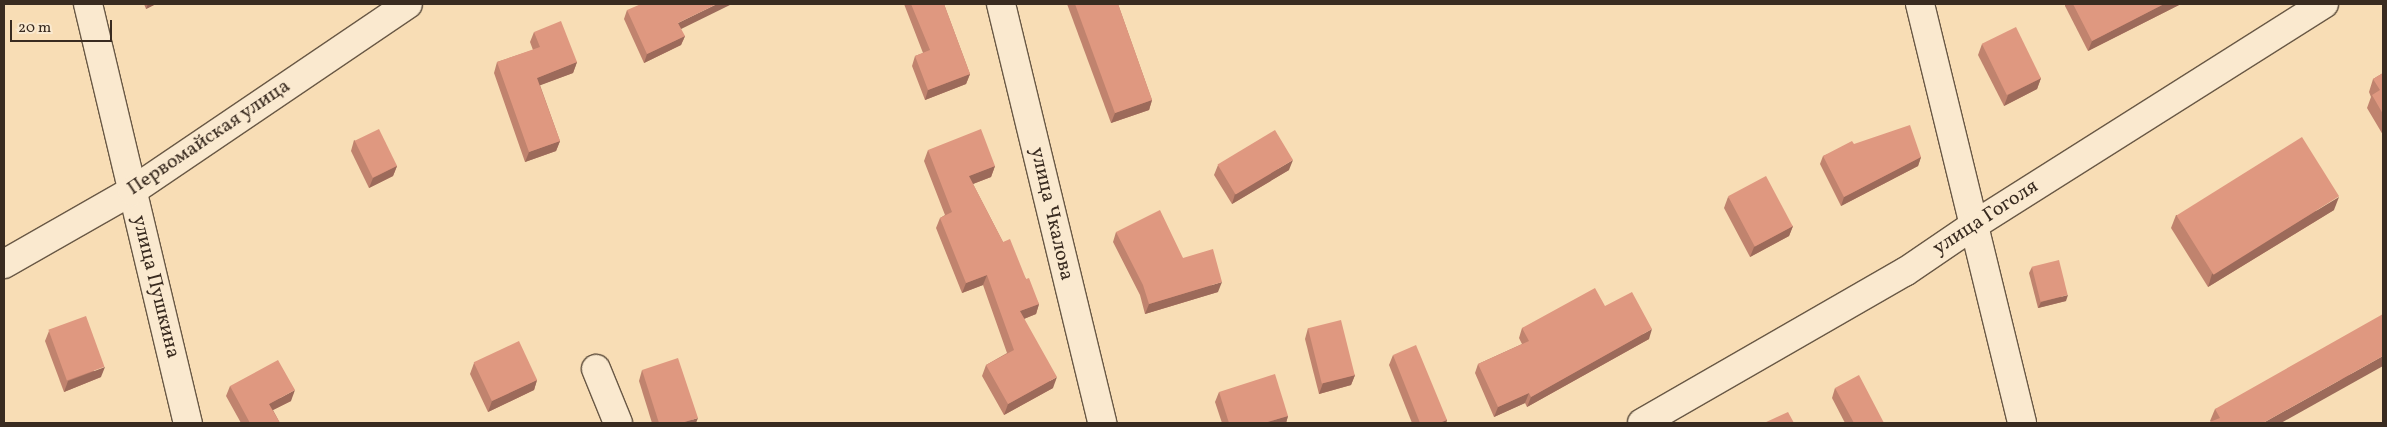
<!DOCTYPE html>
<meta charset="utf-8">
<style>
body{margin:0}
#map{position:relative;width:2387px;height:427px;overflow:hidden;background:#f8ddb5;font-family:Vollkorn,serif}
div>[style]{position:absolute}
.roads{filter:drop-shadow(1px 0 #695845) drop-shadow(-1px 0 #695845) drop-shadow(0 1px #695845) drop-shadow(0 -1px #695845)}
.minor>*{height:28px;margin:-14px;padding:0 14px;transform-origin:14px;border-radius:14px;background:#fae9cf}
.tertiary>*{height:28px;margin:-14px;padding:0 14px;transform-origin:14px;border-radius:14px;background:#fae9cf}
.wall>*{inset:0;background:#c0836e}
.shaded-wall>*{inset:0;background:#9c6a5a}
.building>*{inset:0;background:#df9880;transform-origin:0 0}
span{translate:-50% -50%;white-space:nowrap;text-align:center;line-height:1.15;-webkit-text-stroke:4px #fae9cf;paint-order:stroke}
.street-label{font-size:20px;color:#392b20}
.frame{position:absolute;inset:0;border:5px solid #392b20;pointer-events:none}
.scale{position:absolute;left:10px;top:20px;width:102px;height:22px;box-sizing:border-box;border:2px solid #392b20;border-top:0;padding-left:6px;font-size:15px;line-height:18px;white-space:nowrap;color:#392b20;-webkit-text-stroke:4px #fae9cf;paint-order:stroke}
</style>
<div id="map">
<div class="roads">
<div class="minor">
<div style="left:88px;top:4px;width:431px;rotate:76.6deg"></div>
<div style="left:1001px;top:4px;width:431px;rotate:76.4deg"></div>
<div style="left:4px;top:264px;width:147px;rotate:-29.7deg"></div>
<div style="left:132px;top:191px;width:333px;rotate:-34.1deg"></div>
<div style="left:596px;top:369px;width:58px;rotate:67.8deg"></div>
<div style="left:1642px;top:423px;width:303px;rotate:-29.9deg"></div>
<div style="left:1905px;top:272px;width:83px;rotate:-34.3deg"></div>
</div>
<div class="tertiary">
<div style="left:1920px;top:4px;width:431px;rotate:76.3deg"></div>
<div style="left:1974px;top:225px;width:414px;rotate:-32.3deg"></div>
</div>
</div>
<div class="wall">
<div style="clip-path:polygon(144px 4px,156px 4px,146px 9px)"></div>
<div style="clip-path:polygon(904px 4px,946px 4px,944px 4px,970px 74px,966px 84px,925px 100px,912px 66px,915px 56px,923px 53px)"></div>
<div style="clip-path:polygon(1067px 4px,1118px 4px,1152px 100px,1149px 110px,1111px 123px)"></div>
<div style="clip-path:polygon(2065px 4px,2181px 4px,2088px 51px,2065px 6px)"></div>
<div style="clip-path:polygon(627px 10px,685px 36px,681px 45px,644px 63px,624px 19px)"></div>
<div style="clip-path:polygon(534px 32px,577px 62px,573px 73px,540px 85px,560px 141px,556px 151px,525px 162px,494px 73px,497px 62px,533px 50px,530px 42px)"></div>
<div style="clip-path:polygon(1982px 44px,2041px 78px,2037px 89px,2004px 106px,1978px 55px)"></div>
<div style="clip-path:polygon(2383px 73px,2383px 135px,2367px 108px,2371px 97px,2369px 92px,2373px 79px)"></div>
<div style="clip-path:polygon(354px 140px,397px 166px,393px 176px,369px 188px,351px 151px)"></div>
<div style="clip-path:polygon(1854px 144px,1921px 157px,1918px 166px,1841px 206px,1820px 164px,1823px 156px)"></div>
<div style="clip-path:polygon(928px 150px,995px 166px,991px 177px,973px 184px,1003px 242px,1026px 279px,1039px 304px,1036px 314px,1024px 319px,1053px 388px,1004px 415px,982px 376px,986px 365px,1007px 353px,983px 285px,962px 293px,936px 228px,940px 218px,945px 215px,924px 161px)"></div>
<div style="clip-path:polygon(1218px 165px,1289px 170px,1232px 204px,1214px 175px)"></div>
<div style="clip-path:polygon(1728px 197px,1793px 226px,1789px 236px,1750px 257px,1724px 208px)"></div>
<div style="clip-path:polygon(2334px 210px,2208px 287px,2171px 228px,2176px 215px)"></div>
<div style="clip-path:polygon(1116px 232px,1183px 258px,1218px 292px,1145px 314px,1140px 295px,1113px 242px)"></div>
<div style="clip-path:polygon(2032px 267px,2066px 301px,2038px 308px,2029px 273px)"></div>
<div style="clip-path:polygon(1605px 306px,1649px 339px,1527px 407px,1525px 403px,1494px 417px,1475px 373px,1478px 364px,1522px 344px,1519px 338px,1522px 328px)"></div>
<div style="clip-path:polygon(1308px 328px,1355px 375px,1351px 385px,1319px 394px,1305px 339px)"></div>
<div style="clip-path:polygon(49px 331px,101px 377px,64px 392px,45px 341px)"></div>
<div style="clip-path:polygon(1393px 355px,1447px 420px,1446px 423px,1412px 423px,1389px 365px)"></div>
<div style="clip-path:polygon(474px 363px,537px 380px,534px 390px,488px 412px,470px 374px)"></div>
<div style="clip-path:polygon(2383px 366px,2211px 422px,2210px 421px,2215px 409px)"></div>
<div style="clip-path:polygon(642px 370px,696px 423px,652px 423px,639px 381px)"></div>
<div style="clip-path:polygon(230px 386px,291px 401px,273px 410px,280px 423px,241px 423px,226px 396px)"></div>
<div style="clip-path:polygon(1835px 388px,1884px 423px,1845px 423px,1832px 398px)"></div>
<div style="clip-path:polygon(1219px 392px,1288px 416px,1286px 423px,1222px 423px,1215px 402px)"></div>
</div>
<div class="shaded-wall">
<div style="clip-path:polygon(148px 4px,156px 4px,146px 9px)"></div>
<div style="clip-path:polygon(717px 4px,732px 4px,675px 32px,678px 23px)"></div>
<div style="clip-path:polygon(2164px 4px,2181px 4px,2088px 51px,2092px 41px)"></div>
<div style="clip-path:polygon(685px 36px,681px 45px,644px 63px,647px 54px)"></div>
<div style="clip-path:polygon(577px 62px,573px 73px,533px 88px,537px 78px)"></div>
<div style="clip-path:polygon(970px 74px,966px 84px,925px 100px,928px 90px)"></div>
<div style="clip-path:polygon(2041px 78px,2037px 89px,2004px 106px,2008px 95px)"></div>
<div style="clip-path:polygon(1152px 100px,1149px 110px,1111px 123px,1115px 113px)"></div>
<div style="clip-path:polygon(560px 141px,556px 151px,525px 162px,529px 152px)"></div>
<div style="clip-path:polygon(1921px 157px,1918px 166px,1841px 206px,1844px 197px)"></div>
<div style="clip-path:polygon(1293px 160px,1289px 170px,1232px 204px,1235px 194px)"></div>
<div style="clip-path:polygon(397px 166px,393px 176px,369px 188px,373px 178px)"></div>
<div style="clip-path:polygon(995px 166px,991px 177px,965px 187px,969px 176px)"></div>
<div style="clip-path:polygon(2339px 197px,2334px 210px,2208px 287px,2212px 274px)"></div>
<div style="clip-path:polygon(1793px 226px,1789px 236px,1750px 257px,1754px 247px)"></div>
<div style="clip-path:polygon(987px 275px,983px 285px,962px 293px,966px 283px)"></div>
<div style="clip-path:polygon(1222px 282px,1218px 292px,1145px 314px,1149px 304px)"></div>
<div style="clip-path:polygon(2068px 295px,2066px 301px,2038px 308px,2041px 302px)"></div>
<div style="clip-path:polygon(1039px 304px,1036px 314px,1016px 322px,1020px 311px)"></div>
<div style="clip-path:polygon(1652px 329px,1649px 339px,1527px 407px,1531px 397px)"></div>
<div style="clip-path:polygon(2383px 356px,2383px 366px,2281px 423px,2263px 423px)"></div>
<div style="clip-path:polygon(105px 367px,101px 377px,64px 392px,68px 381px)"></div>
<div style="clip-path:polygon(1355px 375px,1351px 385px,1319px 394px,1323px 383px)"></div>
<div style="clip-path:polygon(1057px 377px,1053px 388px,1004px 415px,1008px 404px)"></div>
<div style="clip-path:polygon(537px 380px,534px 390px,488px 412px,492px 401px)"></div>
<div style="clip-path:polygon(295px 390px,291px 401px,265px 414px,269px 404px)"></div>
<div style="clip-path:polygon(1529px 393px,1525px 403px,1494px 417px,1498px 407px)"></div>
<div style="clip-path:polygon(1288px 416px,1286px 423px,1264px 423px)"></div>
<div style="clip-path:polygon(698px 418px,696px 423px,681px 423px)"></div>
<div style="clip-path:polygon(1447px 420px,1446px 423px,1439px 423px)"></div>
</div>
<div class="building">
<div style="clip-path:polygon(641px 4px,717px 4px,678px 23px,685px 36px,647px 54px,627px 10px)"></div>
<div style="clip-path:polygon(911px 4px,944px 4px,970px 74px,928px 90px,915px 56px,930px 50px)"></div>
<div style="clip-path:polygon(1075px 4px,1118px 4px,1152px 100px,1115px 113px)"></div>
<div style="clip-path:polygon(2073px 4px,2164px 4px,2092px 41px)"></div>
<div style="clip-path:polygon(561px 21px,577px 62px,537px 78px,560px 141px,529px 152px,497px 62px,540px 47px,534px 32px)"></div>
<div style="left:2016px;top:27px;width:57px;height:38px;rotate:64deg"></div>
<div style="clip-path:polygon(2383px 73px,2383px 114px,2372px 95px,2380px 90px,2373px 79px)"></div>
<div style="clip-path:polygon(1910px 125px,1921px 157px,1844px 197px,1823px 156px,1852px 141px,1854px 144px)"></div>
<div style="left:379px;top:129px;width:41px;height:27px;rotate:64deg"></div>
<div style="clip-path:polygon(981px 129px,995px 166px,969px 176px,1003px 242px,1010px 239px,1026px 279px,1029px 278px,1039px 304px,1020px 311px,1057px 377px,1008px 404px,986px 365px,1014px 350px,987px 275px,966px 283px,940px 218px,952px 212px,928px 150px)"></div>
<div style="left:1275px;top:130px;width:35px;height:67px;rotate:59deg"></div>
<div style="left:2302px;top:137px;width:70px;height:148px;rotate:58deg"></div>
<div style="left:1766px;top:176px;width:57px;height:43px;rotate:62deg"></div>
<div style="clip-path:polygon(1160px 210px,1183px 258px,1213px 249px,1222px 282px,1149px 304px,1143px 285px,1116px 232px)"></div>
<div style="left:2059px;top:260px;width:36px;height:28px;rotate:76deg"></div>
<div style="clip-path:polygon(1595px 288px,1605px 306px,1632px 292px,1652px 329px,1531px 397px,1529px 393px,1498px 407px,1478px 364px,1529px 341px,1522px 328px)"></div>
<div style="clip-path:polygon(2383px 314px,2383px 356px,2263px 423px,2207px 423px,2220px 418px,2215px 409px)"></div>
<div style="left:86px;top:316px;width:54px;height:40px;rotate:70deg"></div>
<div style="left:1341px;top:320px;width:57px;height:34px;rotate:76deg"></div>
<div style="left:519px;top:341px;width:43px;height:50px;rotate:65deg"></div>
<div style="clip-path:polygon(1416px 345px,1447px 420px,1439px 423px,1420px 423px,1393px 355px)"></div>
<div style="clip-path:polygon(678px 358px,698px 418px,681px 423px,659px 423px,642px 370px)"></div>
<div style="clip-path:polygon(278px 360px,295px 390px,269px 404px,280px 423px,250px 423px,230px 386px)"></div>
<div style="clip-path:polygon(1275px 374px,1288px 416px,1264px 423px,1229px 423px,1219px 392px)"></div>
<div style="clip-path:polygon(1859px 375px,1884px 423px,1854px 423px,1835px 388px)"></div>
<div style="clip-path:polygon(1788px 412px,1794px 423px,1764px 423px)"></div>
</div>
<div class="street-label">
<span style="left:209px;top:138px;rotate:-34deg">Первомайская улица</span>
<span style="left:1051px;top:214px;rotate:77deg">улица Чкалова</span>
<span style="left:1986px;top:218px;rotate:-33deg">улица Гоголя</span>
<span style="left:155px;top:287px;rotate:76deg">улица Пушкина</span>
</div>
<div class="frame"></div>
<div class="scale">20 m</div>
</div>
